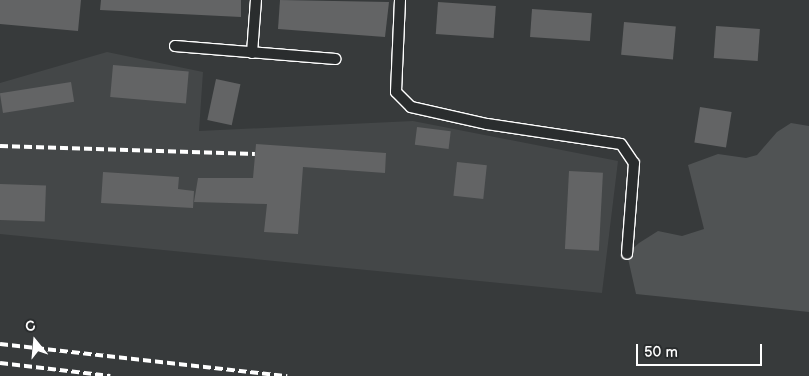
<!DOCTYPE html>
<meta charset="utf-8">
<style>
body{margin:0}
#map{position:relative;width:809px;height:376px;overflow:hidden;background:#373a3b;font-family:"Balsamiq Sans",sans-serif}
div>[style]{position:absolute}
.built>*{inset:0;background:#444748}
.green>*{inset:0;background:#505354}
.building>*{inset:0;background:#636465;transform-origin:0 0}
.roads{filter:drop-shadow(1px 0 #fff) drop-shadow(-1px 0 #fff) drop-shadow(0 1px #fff) drop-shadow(0 -1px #fff)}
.service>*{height:10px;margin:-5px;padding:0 5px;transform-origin:5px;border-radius:5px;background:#2a2d2e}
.rail>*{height:4px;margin-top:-2px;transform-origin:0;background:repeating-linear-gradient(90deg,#fff 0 8px,transparent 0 12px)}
span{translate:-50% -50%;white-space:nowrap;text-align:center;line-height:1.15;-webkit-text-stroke:4.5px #2a2d2e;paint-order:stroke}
.north{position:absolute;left:10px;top:316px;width:50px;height:50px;-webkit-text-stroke:4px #2a2d2e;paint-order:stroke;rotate:343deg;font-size:14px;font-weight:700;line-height:20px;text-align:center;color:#fff}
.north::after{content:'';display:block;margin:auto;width:18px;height:22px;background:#fff;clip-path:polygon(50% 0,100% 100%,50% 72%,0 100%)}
.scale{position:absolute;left:636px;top:344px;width:126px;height:22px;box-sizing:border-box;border:2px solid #fff;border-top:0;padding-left:6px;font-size:15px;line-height:18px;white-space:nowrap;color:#fff;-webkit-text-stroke:4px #2a2d2e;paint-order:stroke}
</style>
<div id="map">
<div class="built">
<div style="clip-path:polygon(107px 52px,203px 72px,199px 131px,413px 121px,618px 161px,602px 293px,0 234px,0 83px)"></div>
</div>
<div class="green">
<div style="clip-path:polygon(791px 123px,809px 126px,809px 312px,636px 294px,627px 254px,639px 243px,658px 231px,682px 236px,704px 229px,688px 165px,718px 154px,746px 158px,757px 155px,777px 132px)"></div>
</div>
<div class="building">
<div style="clip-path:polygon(0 0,81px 0,78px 31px,0 24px)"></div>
<div style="clip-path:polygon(101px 0,241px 0,241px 17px,100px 10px)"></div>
<div style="clip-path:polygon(280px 0,389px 2px,385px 37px,278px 29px)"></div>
<div style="left:438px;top:2px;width:58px;height:32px;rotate:4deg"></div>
<div style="left:532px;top:9px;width:60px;height:28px;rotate:4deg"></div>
<div style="left:624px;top:22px;width:52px;height:33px;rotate:5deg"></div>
<div style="left:716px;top:26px;width:44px;height:32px;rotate:4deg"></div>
<div style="left:113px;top:65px;width:76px;height:32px;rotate:5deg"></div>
<div style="left:216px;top:79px;width:25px;height:42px;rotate:12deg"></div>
<div style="left:71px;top:82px;width:20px;height:72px;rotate:81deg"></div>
<div style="left:700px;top:107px;width:32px;height:36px;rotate:9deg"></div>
<div style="left:417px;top:127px;width:34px;height:18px;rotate:7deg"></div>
<div style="clip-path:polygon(256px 144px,386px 153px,385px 173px,303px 167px,298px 234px,264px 232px,267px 204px,194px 202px,198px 178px,253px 178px)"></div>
<div style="left:457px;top:162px;width:30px;height:34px;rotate:6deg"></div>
<div style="left:569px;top:171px;width:34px;height:78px;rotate:3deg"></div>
<div style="clip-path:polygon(103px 172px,179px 177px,178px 189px,194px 191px,193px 208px,101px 203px)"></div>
<div style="left:0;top:184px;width:46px;height:36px;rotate:2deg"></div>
</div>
<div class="roads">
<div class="service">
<div style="left:400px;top:0;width:92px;rotate:92.5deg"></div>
<div style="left:396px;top:92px;width:21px;rotate:45deg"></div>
<div style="left:411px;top:107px;width:78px;rotate:12.6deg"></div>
<div style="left:487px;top:124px;width:135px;rotate:8.5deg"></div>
<div style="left:621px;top:144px;width:23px;rotate:56deg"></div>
<div style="left:634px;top:163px;width:91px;rotate:94.4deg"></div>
<div style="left:175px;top:46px;width:161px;rotate:4.6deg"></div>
<div style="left:252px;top:53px;width:53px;rotate:-85.7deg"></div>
</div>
</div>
<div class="rail">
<div style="left:0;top:146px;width:255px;rotate:1.8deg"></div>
<div style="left:0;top:344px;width:289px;rotate:6.4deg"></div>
<div style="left:0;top:363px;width:111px;rotate:6.7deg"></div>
</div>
<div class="north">С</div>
<div class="scale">50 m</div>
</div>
